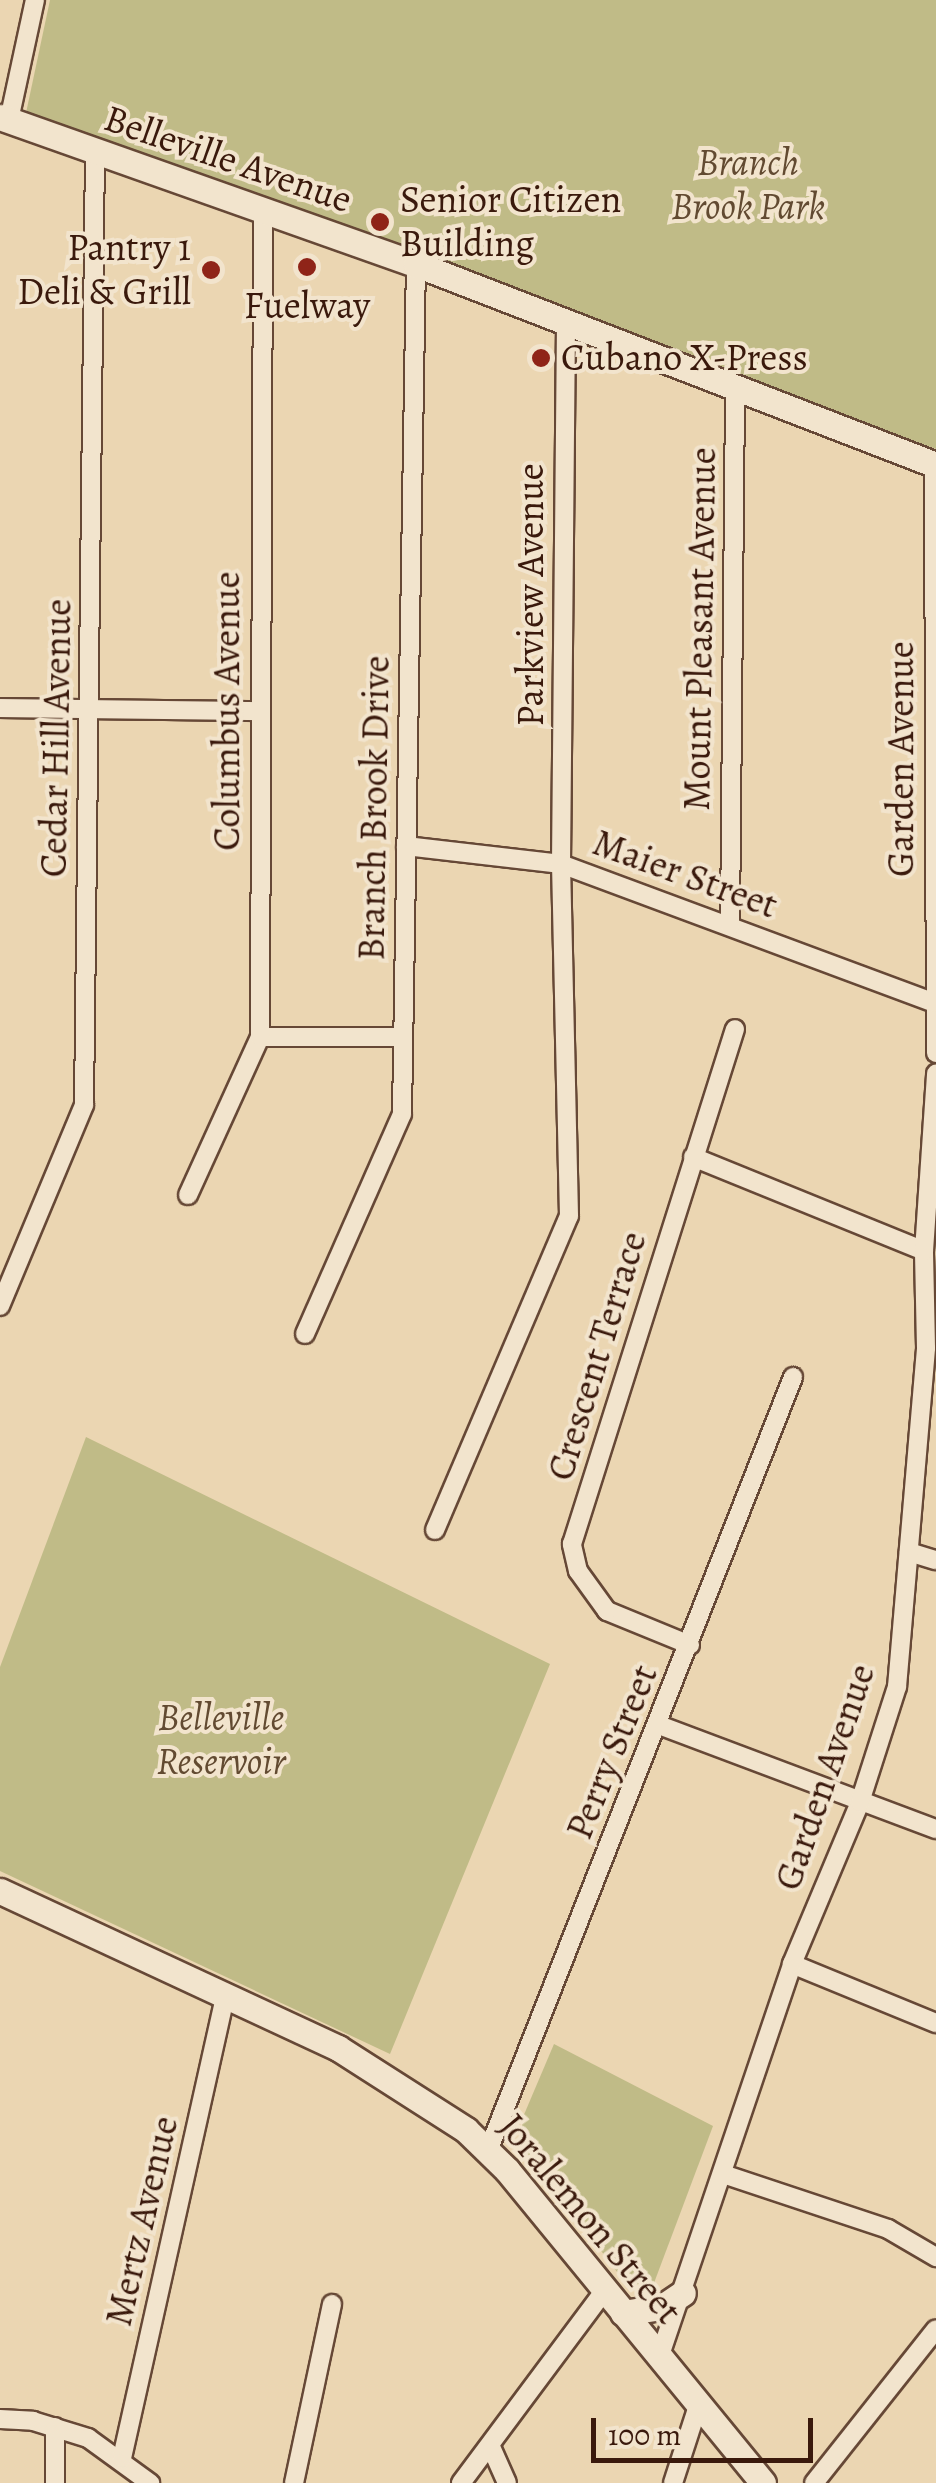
<!DOCTYPE html>
<style>
body{margin:0}
#map{position:relative;width:936px;height:2483px;overflow:hidden;background:#ebd6b2;font-family:Alegreya,serif}
div>[style]{position:absolute}
.green>*{inset:0;background:#c0bb87}
.roads{filter:drop-shadow(2px 0 #664836) drop-shadow(-2px 0 #664836) drop-shadow(0 2px #664836) drop-shadow(0 -2px #664836)}
.street>*{height:18px;margin:-9px;padding:0 9px;transform-origin:9px;border-radius:9px;background:#f2e4cd}
.secondary>*{height:25px;margin:-12.5px;padding:0 12.5px;transform-origin:12.5px;border-radius:12.5px;background:#f2e4cd}
.dots>*{width:28px;height:28px;translate:-50% -50%;box-sizing:border-box;border:5px solid #f2e4cd;border-radius:50%}
span{translate:-50% -50%;white-space:nowrap;text-align:center;line-height:1.15;-webkit-text-stroke:8px #f2e4cd;paint-order:stroke}
.street-label{font-size:38px;color:#3a190c}
.park-label{font-size:38px;color:#624a31;font-style:italic}
.poi-label{font-size:38px;color:#3a190c}
.left{translate:0 -50%;text-align:left}
.right{translate:-100% -50%;text-align:right}
.scale{position:absolute;left:591px;top:2418px;width:222px;height:45px;box-sizing:border-box;border:5px solid #3a190c;border-top:0;padding-left:12px;font-size:30px;line-height:35px;white-space:nowrap;color:#3a190c;-webkit-text-stroke:8px #f2e4cd;paint-order:stroke}
</style>
<div id="map">
<div class="green">
<div style="clip-path:polygon(50px 0,936px 0,936px 449px,26px 113px)"></div>
<div style="clip-path:polygon(86px 1437px,550px 1664px,390px 2054px,0 1871px,0 1667px)"></div>
<div style="clip-path:polygon(554px 2044px,713px 2126px,654px 2283px,627px 2285px,520px 2144px,523px 2117px)"></div>
</div>
<div class="roads">
<div class="street">
<div style="left:9px;top:120px;width:123px;rotate:-77.8deg"></div>
<div style="left:934px;top:464px;width:589px;rotate:89.81deg"></div>
<div style="left:0;top:708px;width:259px;rotate:0.7deg"></div>
<div style="left:406px;top:846px;width:156px;rotate:6.6deg"></div>
<div style="left:561px;top:864px;width:397px;rotate:20.4deg"></div>
<div style="left:730px;top:925px;width:533px;rotate:-89.46deg"></div>
<div style="left:260px;top:1037px;width:143px"></div>
<div style="left:693px;top:1157px;width:249px;rotate:22.1deg"></div>
<div style="left:188px;top:1195px;width:174px;rotate:-65.5deg"></div>
<div style="left:260px;top:1037px;width:826px;rotate:-89.79deg"></div>
<div style="left:0;top:1306px;width:218px;rotate:-67.3deg"></div>
<div style="left:84px;top:1105px;width:952px;rotate:-89.34deg"></div>
<div style="left:305px;top:1334px;width:240px;rotate:-66.2deg"></div>
<div style="left:402px;top:1114px;width:850px;rotate:-89.06deg"></div>
<div style="left:435px;top:1530px;width:341px;rotate:-66.9deg"></div>
<div style="left:569px;top:1216px;width:352px;rotate:-91.3deg"></div>
<div style="left:561px;top:864px;width:538px;rotate:-89.47deg"></div>
<div style="left:909px;top:1552px;width:28px;rotate:17deg"></div>
<div style="left:690px;top:1645px;width:90px;rotate:-157.7deg"></div>
<div style="left:607px;top:1611px;width:49px;rotate:-125.9deg"></div>
<div style="left:578px;top:1571px;width:28px;rotate:-103deg"></div>
<div style="left:572px;top:1544px;width:540px;rotate:-72.44deg"></div>
<div style="left:659px;top:1725px;width:296px;rotate:20.6deg"></div>
<div style="left:792px;top:1964px;width:156px;rotate:22.3deg"></div>
<div style="left:488px;top:2151px;width:832px;rotate:-68.49deg"></div>
<div style="left:726px;top:2175px;width:171px;rotate:18.4deg"></div>
<div style="left:888px;top:2229px;width:56px;rotate:30.3deg"></div>
<div style="left:659px;top:2358px;width:416px;rotate:-71.3deg"></div>
<div style="left:792px;top:1964px;width:176px;rotate:-67.2deg"></div>
<div style="left:860px;top:1802px;width:121px;rotate:-72.2deg"></div>
<div style="left:897px;top:1687px;width:340px;rotate:-85.1deg"></div>
<div style="left:926px;top:1348px;width:97px;rotate:-91.2deg"></div>
<div style="left:924px;top:1251px;width:178px;rotate:-86.1deg"></div>
<div style="left:0;top:2419px;width:33px;rotate:3deg"></div>
<div style="left:33px;top:2421px;width:58px;rotate:17.2deg"></div>
<div style="left:88px;top:2438px;width:77px;rotate:36deg"></div>
<div style="left:491px;top:2447px;width:39px;rotate:66deg"></div>
<div style="left:122px;top:2458px;width:472px;rotate:-77.4deg"></div>
<div style="left:55px;top:2483px;width:56px;rotate:-90deg"></div>
<div style="left:294px;top:2483px;width:183px;rotate:-78deg"></div>
<div style="left:461px;top:2483px;width:241px;rotate:-53.3deg"></div>
<div style="left:673px;top:2483px;width:81px;rotate:-72deg"></div>
<div style="left:814px;top:2483px;width:196px;rotate:-51.6deg"></div>
</div>
<div class="secondary">
<div style="left:0;top:117px;width:441px;rotate:19.5deg"></div>
<div style="left:416px;top:264px;width:557px;rotate:21.13deg"></div>
<div style="left:0;top:1891px;width:373px;rotate:24.9deg"></div>
<div style="left:338px;top:2048px;width:152px;rotate:32.6deg"></div>
<div style="left:466px;top:2130px;width:57px;rotate:44.3deg"></div>
<div style="left:507px;top:2170px;width:404px;rotate:50.7deg"></div>
<div style="left:623px;top:2313px;width:39px;rotate:-9deg"></div>
<div style="left:662px;top:2307px;width:25px;rotate:-34deg"></div>
</div>
</div>
<div class="dots">
<div style="left:380px;top:222px;background:#8f2418"></div>
<div style="left:307px;top:267px;background:#8f2418"></div>
<div style="left:211px;top:270px;background:#8f2418"></div>
<div style="left:541px;top:358px;background:#8f2418"></div>
</div>
<div class="street-label">
<span style="left:228px;top:159px;rotate:19deg">Belleville Avenue</span>
<span style="left:531px;top:595px;rotate:-90deg">Parkview Avenue</span>
<span style="left:700px;top:629px;rotate:-89deg">Mount Pleasant Avenue</span>
<span style="left:227px;top:711px;rotate:-90deg">Columbus Avenue</span>
<span style="left:56px;top:738px;rotate:-89deg">Cedar Hill Avenue</span>
<span style="left:901px;top:759px;rotate:-90deg">Garden Avenue</span>
<span style="left:374px;top:808px;rotate:-89deg">Branch Brook Drive</span>
<span style="left:685px;top:874px;rotate:20deg">Maier Street</span>
<span style="left:597px;top:1356px;rotate:-73deg">Crescent Terrace</span>
<span style="left:612px;top:1752px;rotate:-68deg">Perry Street</span>
<span style="left:825px;top:1777px;rotate:-71deg">Garden Avenue</span>
<span style="left:590px;top:2219px;rotate:50deg">Joralemon Street</span>
<span style="left:142px;top:2221px;rotate:-77deg">Mertz Avenue</span>
</div>
<div class="park-label">
<span style="left:748px;top:185px">Branch<br>Brook Park</span>
<span style="left:221px;top:1740px">Belleville<br>Reservoir</span>
</div>
<div class="poi-label">
<span class="left" style="left:400px;top:222px">Senior Citizen<br>Building</span>
<span class="right" style="left:191px;top:270px">Pantry 1<br>Deli &amp; Grill</span>
<span style="left:307px;top:306px">Fuelway</span>
<span class="left" style="left:561px;top:358px">Cubano X-Press</span>
</div>
<div class="scale">100 m</div>
</div>
